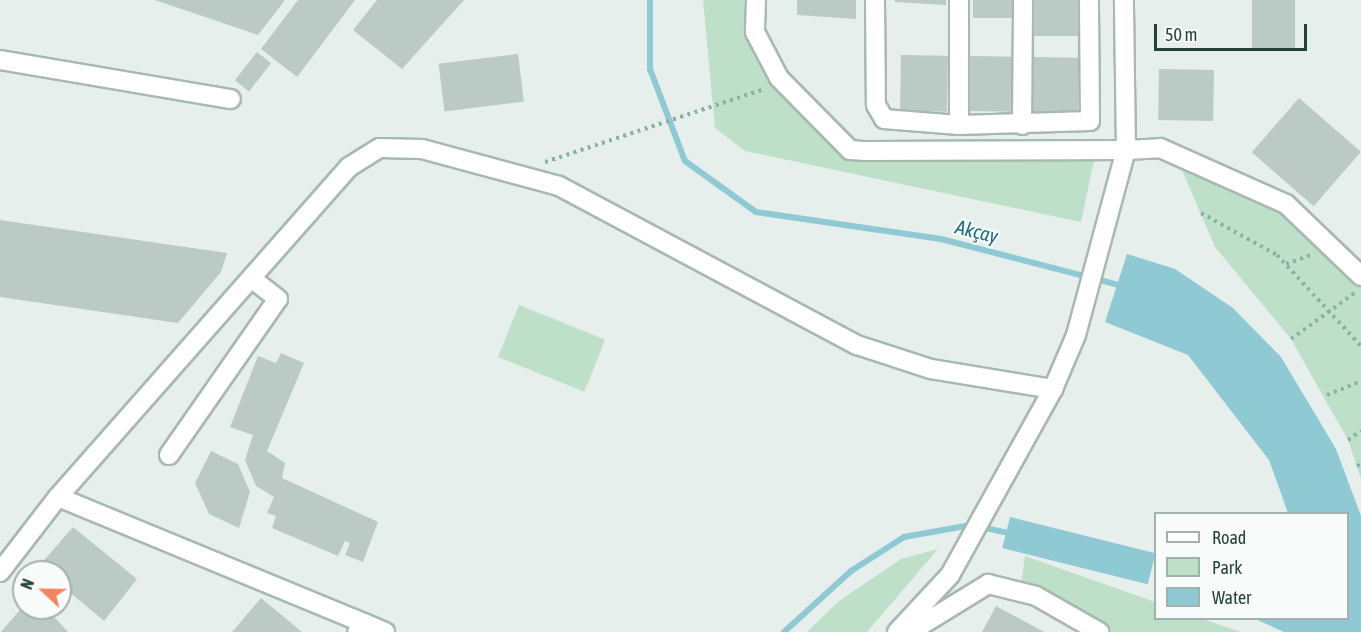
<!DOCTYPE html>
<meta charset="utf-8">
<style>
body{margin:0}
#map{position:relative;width:1361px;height:632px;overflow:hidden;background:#e6efeb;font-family:"Asap Condensed",sans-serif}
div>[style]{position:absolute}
.green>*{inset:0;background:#bfe0c8;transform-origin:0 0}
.water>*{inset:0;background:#8ec9d4;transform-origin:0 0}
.stream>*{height:6px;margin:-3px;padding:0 3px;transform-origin:3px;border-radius:3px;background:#8ec9d4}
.building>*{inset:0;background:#bbcac4;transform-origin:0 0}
.path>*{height:4px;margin-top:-2px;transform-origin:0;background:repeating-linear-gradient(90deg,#86b3a5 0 3px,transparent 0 7.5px)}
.roads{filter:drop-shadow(2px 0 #a8b8b2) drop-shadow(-2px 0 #a8b8b2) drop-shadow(0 2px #a8b8b2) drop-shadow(0 -2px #a8b8b2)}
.minor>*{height:18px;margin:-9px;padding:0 9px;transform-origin:9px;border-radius:9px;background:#fff}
span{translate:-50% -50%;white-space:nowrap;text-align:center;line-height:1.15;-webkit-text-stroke:4.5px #f7fbf9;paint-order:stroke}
.water-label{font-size:20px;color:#1c6f80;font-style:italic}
.legend{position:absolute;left:1154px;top:512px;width:195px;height:108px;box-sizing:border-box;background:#f7fbf9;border:2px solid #a3b1ad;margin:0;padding:8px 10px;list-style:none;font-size:18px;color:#24423a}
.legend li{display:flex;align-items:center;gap:12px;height:30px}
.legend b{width:30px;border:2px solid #a3b1ad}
.north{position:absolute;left:12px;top:560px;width:60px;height:60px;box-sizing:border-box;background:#f7fbf9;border:2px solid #a3b1ad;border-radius:50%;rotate:292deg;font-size:16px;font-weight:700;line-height:24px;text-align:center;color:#24423a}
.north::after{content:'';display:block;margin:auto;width:21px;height:27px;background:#f4845f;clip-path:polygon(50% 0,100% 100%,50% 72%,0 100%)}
.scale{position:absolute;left:1154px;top:24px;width:153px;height:27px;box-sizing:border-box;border:3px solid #24423a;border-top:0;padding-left:8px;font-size:18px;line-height:21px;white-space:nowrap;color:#24423a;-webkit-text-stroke:4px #f7fbf9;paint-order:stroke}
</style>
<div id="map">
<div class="green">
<div style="clip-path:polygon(703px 0,756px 0,755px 32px,850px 150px,1096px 151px,1081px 222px,745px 151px,715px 128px)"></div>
<div style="clip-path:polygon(1182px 170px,1276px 207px,1361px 277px,1361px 479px,1348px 440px,1291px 339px,1215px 247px)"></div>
<div style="left:519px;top:305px;width:93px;height:56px;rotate:22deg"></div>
<div style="clip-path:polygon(938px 549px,867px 632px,807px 632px,839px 601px,901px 559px)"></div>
<div style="clip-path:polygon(1025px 556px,1155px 602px,1156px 618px,1203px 619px,1241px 632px,1099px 632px,1021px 583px)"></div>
</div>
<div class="water">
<div style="clip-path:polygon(1127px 254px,1175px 269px,1233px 308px,1281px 357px,1336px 449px,1361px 516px,1361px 632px,1284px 632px,1255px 619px,1348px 618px,1348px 514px,1288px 513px,1269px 460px,1188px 355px,1105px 322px)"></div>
<div style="left:1010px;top:517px;width:150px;height:32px;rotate:14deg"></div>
</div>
<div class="stream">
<div style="left:650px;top:0;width:69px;rotate:90deg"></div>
<div style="left:650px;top:69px;width:98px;rotate:69.2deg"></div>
<div style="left:685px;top:161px;width:87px;rotate:35.7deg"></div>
<div style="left:756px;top:212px;width:187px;rotate:8.3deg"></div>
<div style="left:941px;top:239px;width:188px;rotate:14.5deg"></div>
<div style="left:784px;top:632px;width:91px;rotate:-42.3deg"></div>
<div style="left:851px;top:571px;width:63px;rotate:-32.7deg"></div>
<div style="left:904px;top:537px;width:68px;rotate:-10.2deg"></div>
<div style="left:971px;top:525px;width:39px;rotate:12deg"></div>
</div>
<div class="building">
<div style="clip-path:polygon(155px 0,285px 0,258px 35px)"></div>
<div style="clip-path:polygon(298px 0,355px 0,297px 77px,261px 49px)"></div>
<div style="clip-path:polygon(377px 0,464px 0,402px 69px,353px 30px)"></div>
<div style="clip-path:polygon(797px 0,856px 0,856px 19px,797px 15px)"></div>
<div style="clip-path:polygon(946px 0,946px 5px,895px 2px,895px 0)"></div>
<div style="left:973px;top:0;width:48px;height:18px"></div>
<div style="left:1033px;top:0;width:47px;height:36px"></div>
<div style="left:1252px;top:0;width:43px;height:50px"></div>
<div style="left:257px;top:52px;width:18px;height:36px;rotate:38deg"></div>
<div style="left:518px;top:54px;width:48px;height:80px;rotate:83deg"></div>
<div style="left:901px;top:55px;width:47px;height:56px;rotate:1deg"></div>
<div style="left:970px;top:56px;width:47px;height:55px;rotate:1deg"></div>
<div style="left:1032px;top:57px;width:47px;height:55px;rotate:1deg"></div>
<div style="left:1159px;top:69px;width:55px;height:51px;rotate:1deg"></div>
<div style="left:1299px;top:98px;width:82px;height:72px;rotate:41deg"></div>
<div style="clip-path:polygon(0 220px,227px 253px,221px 272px,178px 323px,0 297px)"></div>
<div style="clip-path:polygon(281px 353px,304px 363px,267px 451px,285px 463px,282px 478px,378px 522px,363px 562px,345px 555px,350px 543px,345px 541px,338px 556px,272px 528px,276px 516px,267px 513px,274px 497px,256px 486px,245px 460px,253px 435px,230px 427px,258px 356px,276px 363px)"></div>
<div style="clip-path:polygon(211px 451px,238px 464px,250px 492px,239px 528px,209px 514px,195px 483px)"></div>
<div style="clip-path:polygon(73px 527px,137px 579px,104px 621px,60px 584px,60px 572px,39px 566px)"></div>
<div style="clip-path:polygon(261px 598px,302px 632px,232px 632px)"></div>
<div style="clip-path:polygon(24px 605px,46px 608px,68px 632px,1px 632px)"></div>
<div style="clip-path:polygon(996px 606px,1044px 632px,982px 632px)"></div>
</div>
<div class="path">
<div style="left:545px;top:162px;width:232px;rotate:-18.4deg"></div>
<div style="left:1201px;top:213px;width:87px;rotate:28.9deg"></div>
<div style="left:1277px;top:255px;width:124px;rotate:47.3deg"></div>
<div style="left:1286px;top:264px;width:29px;rotate:-20deg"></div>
<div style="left:1291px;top:339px;width:80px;rotate:-35.9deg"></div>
<div style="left:1327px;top:395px;width:37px;rotate:-22deg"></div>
<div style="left:1348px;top:440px;width:16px;rotate:-35deg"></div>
<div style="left:1357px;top:466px;width:4px;rotate:-27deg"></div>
</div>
<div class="roads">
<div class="minor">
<div style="left:756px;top:0;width:32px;rotate:92deg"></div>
<div style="left:755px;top:32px;width:52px;rotate:62.4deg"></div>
<div style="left:779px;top:78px;width:101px;rotate:45.4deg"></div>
<div style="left:850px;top:150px;width:16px;rotate:4deg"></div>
<div style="left:866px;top:151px;width:260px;rotate:-0.2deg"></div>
<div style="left:1126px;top:150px;width:150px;rotate:-90.8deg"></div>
<div style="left:875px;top:0;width:105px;rotate:89.5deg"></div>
<div style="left:876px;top:105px;width:16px;rotate:60deg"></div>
<div style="left:884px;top:119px;width:75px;rotate:4.6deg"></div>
<div style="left:959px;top:125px;width:131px;rotate:-1.7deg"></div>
<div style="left:1090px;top:121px;width:121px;rotate:-90.5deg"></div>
<div style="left:0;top:60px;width:234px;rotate:9.6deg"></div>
<div style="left:959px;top:125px;width:125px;rotate:-90deg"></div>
<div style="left:1022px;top:125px;width:125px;rotate:-89.5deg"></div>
<div style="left:169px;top:455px;width:190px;rotate:-55.1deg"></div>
<div style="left:278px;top:299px;width:34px;rotate:-142deg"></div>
<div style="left:58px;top:497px;width:331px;rotate:22.4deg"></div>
<div style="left:364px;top:623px;width:11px;rotate:128deg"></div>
<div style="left:0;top:572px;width:95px;rotate:-52.3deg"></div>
<div style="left:58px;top:497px;width:440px;rotate:-48.6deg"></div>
<div style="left:349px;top:167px;width:36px;rotate:-32deg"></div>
<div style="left:380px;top:148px;width:42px;rotate:1.4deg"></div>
<div style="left:422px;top:149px;width:142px;rotate:15.1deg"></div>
<div style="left:559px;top:186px;width:338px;rotate:28.1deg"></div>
<div style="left:857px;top:345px;width:78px;rotate:18deg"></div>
<div style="left:931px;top:369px;width:124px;rotate:9.3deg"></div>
<div style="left:364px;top:623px;width:23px;rotate:23deg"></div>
<div style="left:897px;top:632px;width:78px;rotate:-47.1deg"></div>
<div style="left:950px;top:575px;width:213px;rotate:-61deg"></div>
<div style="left:1053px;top:389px;width:59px;rotate:-66.9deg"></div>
<div style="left:1076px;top:335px;width:192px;rotate:-74.9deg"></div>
<div style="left:1126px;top:150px;width:34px;rotate:-3deg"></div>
<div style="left:1160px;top:148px;width:138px;rotate:24deg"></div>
<div style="left:1286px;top:204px;width:104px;rotate:43.8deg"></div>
<div style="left:910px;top:632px;width:92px;rotate:-31.6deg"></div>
<div style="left:988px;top:584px;width:49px;rotate:14deg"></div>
<div style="left:1036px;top:596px;width:73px;rotate:29.7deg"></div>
</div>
</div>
<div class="water-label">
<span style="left:977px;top:231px;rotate:14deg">Akçay</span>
</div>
<ul class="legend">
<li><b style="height:8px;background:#fff"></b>Road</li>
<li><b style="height:16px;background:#bfe0c8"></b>Park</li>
<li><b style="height:16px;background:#8ec9d4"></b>Water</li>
</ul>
<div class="north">N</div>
<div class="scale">50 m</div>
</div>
